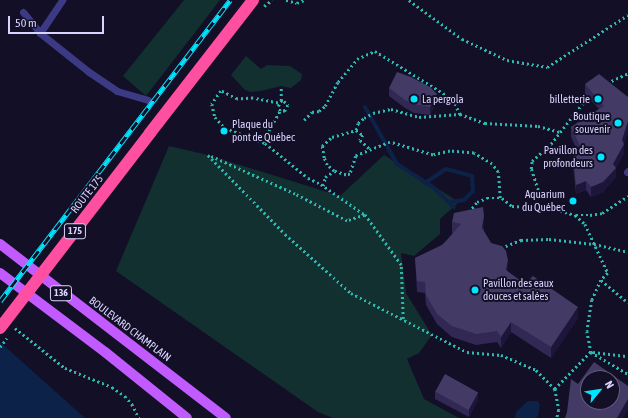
<!DOCTYPE html>
<meta charset="utf-8">
<style>
body{margin:0}
#map{position:relative;width:628px;height:418px;overflow:hidden;background:#130f26;font-family:"Asap Condensed",sans-serif}
div>[style]{position:absolute}
.green>*{inset:0;background:#12302f}
.water>*{inset:0;background:#0c2248}
.stream>*{height:4px;margin:-2px;padding:0 2px;transform-origin:2px;border-radius:2px;background:#0c2248}
.path>*{height:2.5px;margin-top:-1.25px;transform-origin:0;background:repeating-linear-gradient(90deg,#2fb8b0 0 2px,transparent 0 5px)}
.lane>*{height:7px;margin:-3.5px;padding:0 3.5px;transform-origin:3.5px;border-radius:3.5px;background:#3d3a85}
.primary>*{height:10px;margin:-5px;padding:0 5px;transform-origin:5px;border-radius:5px;background:#c25bff}
.highway>*{height:12px;margin:-6px;padding:0 6px;transform-origin:6px;border-radius:6px;background:#ff4fa3}
.rail>*{height:4.5px;margin-top:-2.25px;transform-origin:0;background:repeating-linear-gradient(90deg,#130f26 0 9px,#00e5ff 0 18px);box-sizing:border-box;border-block:1px solid #00e5ff}
.path-bridge>*{height:2.5px;margin-top:-1.25px;transform-origin:0;background:repeating-linear-gradient(90deg,#2fb8b0 0 2px,transparent 0 5px)}
.highway-bridge>*{height:12px;margin:-6px;padding:0 6px;transform-origin:6px;border-radius:6px;background:#ff4fa3}
.wall>*{inset:0;background:#312854}
.shaded-wall>*{inset:0;background:#1d163a}
.building>*{inset:0;background:#433a66;transform-origin:0 0}
.dots>*{width:11px;height:11px;translate:-50% -50%;box-sizing:border-box;border:2px solid #130f26;border-radius:50%}
span{translate:-50% -50%;white-space:nowrap;text-align:center;line-height:1.15;-webkit-text-stroke:4px #130f26;paint-order:stroke}
.shield-label span{padding:1px 3px;background:#130f26;border:1px solid;border-radius:3px;-webkit-text-stroke-width:0}
.shield-label{font-size:10px;color:#d9d4ff;font-weight:700}
.poi-label{font-size:11px;color:#d9d4ff}
.left{translate:0 -50%;text-align:left}
.right{translate:-100% -50%;text-align:right}
.street-label{font-size:11px;color:#d9d4ff}
.north{position:absolute;left:580px;top:370px;width:40px;height:40px;box-sizing:border-box;background:#130f26;border:1px solid #625e7d;border-radius:50%;rotate:60deg;font-size:11px;font-weight:700;line-height:16px;text-align:center;color:#d9d4ff}
.north::after{content:'';display:block;margin:auto;width:14px;height:18px;background:#00e5ff;clip-path:polygon(50% 0,100% 100%,50% 72%,0 100%)}
.scale{position:absolute;left:8px;top:16px;width:96px;height:18px;box-sizing:border-box;border:2px solid #d9d4ff;border-top:0;padding-left:5px;font-size:12px;line-height:14px;white-space:nowrap;color:#d9d4ff;-webkit-text-stroke:3px #130f26;paint-order:stroke}
</style>
<div id="map">
<div class="green">
<div style="clip-path:polygon(184px 0,220px 0,146px 96px,123px 76px)"></div>
<div style="clip-path:polygon(246px 56px,261px 69px,267px 65px,290px 66px,302px 74px,301px 80px,291px 88px,281px 86px,261px 91px,251px 92px,245px 90px,231px 75px)"></div>
<div style="clip-path:polygon(169px 146px,208px 155px,340px 196px,384px 155px,459px 202px,440px 219px,440px 234px,414px 256px,401px 253px,406px 293px,432px 335px,419px 353px,407px 359px,424px 399px,459px 418px,333px 418px,318px 412px,116px 271px)"></div>
</div>
<div class="water">
<div style="clip-path:polygon(0 342px,85px 418px,0 418px)"></div>
<div style="clip-path:polygon(528px 401px,538px 401px,540px 405px,538px 416px,536px 418px,515px 418px,516px 412px)"></div>
</div>
<div class="stream">
<div style="left:365px;top:107px;width:65px;rotate:60.7deg"></div>
<div style="left:397px;top:164px;width:43px;rotate:32.6deg"></div>
<div style="left:433px;top:187px;width:29px;rotate:44deg"></div>
<div style="left:425px;top:183px;width:25px;rotate:-34deg"></div>
<div style="left:446px;top:169px;width:27px;rotate:15deg"></div>
<div style="left:472px;top:176px;width:15px;rotate:86deg"></div>
<div style="left:473px;top:191px;width:13px;rotate:135deg"></div>
<div style="left:464px;top:200px;width:15px;rotate:172deg"></div>
</div>
<div class="path">
<div style="left:286px;top:0;width:11px;rotate:15deg"></div>
<div style="left:297px;top:3px;width:8px;rotate:-23deg"></div>
<div style="left:409px;top:0;width:66px;rotate:36.3deg"></div>
<div style="left:462px;top:39px;width:50px;rotate:25deg"></div>
<div style="left:507px;top:60px;width:41px;rotate:9.9deg"></div>
<div style="left:547px;top:67px;width:96px;rotate:-32.7deg"></div>
<div style="left:264px;top:6px;width:10px;rotate:-37deg"></div>
<div style="left:607px;top:83px;width:23px;rotate:-25deg"></div>
<div style="left:281px;top:101px;width:3px"></div>
<div style="left:284px;top:101px;width:6px;rotate:45deg"></div>
<div style="left:288px;top:105px;width:7px;rotate:117deg"></div>
<div style="left:285px;top:111px;width:5px;rotate:180deg"></div>
<div style="left:280px;top:111px;width:5px;rotate:-112deg"></div>
<div style="left:278px;top:106px;width:6px;rotate:-59deg"></div>
<div style="left:281px;top:101px;width:15px;rotate:-90deg"></div>
<div style="left:278px;top:103px;width:25px;rotate:-169deg"></div>
<div style="left:253px;top:98px;width:16px;rotate:176deg"></div>
<div style="left:237px;top:99px;width:18px;rotate:-153deg"></div>
<div style="left:221px;top:91px;width:16px;rotate:125deg"></div>
<div style="left:212px;top:104px;width:13px;rotate:77deg"></div>
<div style="left:215px;top:117px;width:15px;rotate:48deg"></div>
<div style="left:225px;top:128px;width:43px;rotate:20.6deg"></div>
<div style="left:265px;top:143px;width:55px;rotate:39.1deg"></div>
<div style="left:308px;top:178px;width:14px;rotate:25deg"></div>
<div style="left:321px;top:184px;width:54px;rotate:35.2deg"></div>
<div style="left:304px;top:120px;width:11px;rotate:-45deg"></div>
<div style="left:312px;top:112px;width:7px;rotate:-8deg"></div>
<div style="left:319px;top:111px;width:8px;rotate:-40deg"></div>
<div style="left:325px;top:106px;width:27px;rotate:-62deg"></div>
<div style="left:338px;top:82px;width:30px;rotate:-50deg"></div>
<div style="left:357px;top:59px;width:20px;rotate:-24deg"></div>
<div style="left:375px;top:51px;width:92px;rotate:31.6deg"></div>
<div style="left:453px;top:99px;width:17px;rotate:65deg"></div>
<div style="left:356px;top:130px;width:9px;rotate:36deg"></div>
<div style="left:363px;top:135px;width:6px;rotate:121deg"></div>
<div style="left:360px;top:140px;width:13px;rotate:42deg"></div>
<div style="left:265px;top:143px;width:8px;rotate:-83deg"></div>
<div style="left:266px;top:135px;width:28px;rotate:-60deg"></div>
<div style="left:323px;top:186px;width:9px;rotate:-77deg"></div>
<div style="left:325px;top:177px;width:11px;rotate:-34deg"></div>
<div style="left:500px;top:198px;width:26px;rotate:-94deg"></div>
<div style="left:498px;top:172px;width:10px;rotate:-127deg"></div>
<div style="left:492px;top:164px;width:21px;rotate:-149deg"></div>
<div style="left:474px;top:153px;width:24px;rotate:-175deg"></div>
<div style="left:450px;top:151px;width:17px;rotate:167deg"></div>
<div style="left:433px;top:155px;width:45px;rotate:-163.2deg"></div>
<div style="left:390px;top:142px;width:37px;rotate:158deg"></div>
<div style="left:356px;top:156px;width:19px;rotate:108deg"></div>
<div style="left:350px;top:174px;width:4px;rotate:166deg"></div>
<div style="left:346px;top:175px;width:13px;rotate:-162deg"></div>
<div style="left:334px;top:171px;width:9px;rotate:-139deg"></div>
<div style="left:327px;top:165px;width:8px;rotate:-113deg"></div>
<div style="left:324px;top:158px;width:12px;rotate:-99deg"></div>
<div style="left:322px;top:146px;width:13px;rotate:-42deg"></div>
<div style="left:332px;top:137px;width:25px;rotate:-16deg"></div>
<div style="left:356px;top:130px;width:7px;rotate:-74deg"></div>
<div style="left:358px;top:123px;width:8px;rotate:-40deg"></div>
<div style="left:364px;top:118px;width:10px;rotate:-29deg"></div>
<div style="left:373px;top:113px;width:18px;rotate:-13deg"></div>
<div style="left:391px;top:109px;width:29px;rotate:16deg"></div>
<div style="left:419px;top:117px;width:41px;rotate:-4.2deg"></div>
<div style="left:460px;top:114px;width:27px;rotate:20deg"></div>
<div style="left:485px;top:123px;width:53px;rotate:3.2deg"></div>
<div style="left:538px;top:126px;width:23px;rotate:15deg"></div>
<div style="left:536px;top:204px;width:41px;rotate:15.8deg"></div>
<div style="left:575px;top:215px;width:13px;rotate:42deg"></div>
<div style="left:585px;top:224px;width:54px;rotate:64.9deg"></div>
<div style="left:608px;top:273px;width:10px;rotate:135deg"></div>
<div style="left:601px;top:280px;width:22px;rotate:114deg"></div>
<div style="left:592px;top:300px;width:31px;rotate:99deg"></div>
<div style="left:587px;top:331px;width:21px;rotate:79deg"></div>
<div style="left:591px;top:352px;width:52px;rotate:134.2deg"></div>
<div style="left:469px;top:212px;width:13px;rotate:-51deg"></div>
<div style="left:477px;top:202px;width:11px;rotate:-22deg"></div>
<div style="left:487px;top:198px;width:15px"></div>
<div style="left:502px;top:198px;width:13px;rotate:39deg"></div>
<div style="left:512px;top:206px;width:20px;rotate:3deg"></div>
<div style="left:532px;top:207px;width:5px;rotate:-37deg"></div>
<div style="left:536px;top:204px;width:14px;rotate:-82deg"></div>
<div style="left:538px;top:190px;width:22px;rotate:-108deg"></div>
<div style="left:531px;top:169px;width:8px;rotate:-83deg"></div>
<div style="left:532px;top:161px;width:25px;rotate:-42deg"></div>
<div style="left:551px;top:144px;width:51px;rotate:-52.2deg"></div>
<div style="left:582px;top:104px;width:11px;rotate:-38deg"></div>
<div style="left:576px;top:215px;width:14px"></div>
<div style="left:590px;top:215px;width:12px;rotate:-9deg"></div>
<div style="left:602px;top:213px;width:31px;rotate:-33deg"></div>
<div style="left:501px;top:248px;width:22px;rotate:-22deg"></div>
<div style="left:521px;top:240px;width:28px;rotate:-2deg"></div>
<div style="left:549px;top:239px;width:45px;rotate:6.3deg"></div>
<div style="left:594px;top:244px;width:35px;rotate:13deg"></div>
<div style="left:601px;top:280px;width:35px;rotate:40deg"></div>
<div style="left:403px;top:319px;width:54px;rotate:-92.1deg"></div>
<div style="left:401px;top:265px;width:62px;rotate:-125.8deg"></div>
<div style="left:365px;top:215px;width:19px;rotate:162deg"></div>
<div style="left:347px;top:221px;width:59px;rotate:-152.6deg"></div>
<div style="left:295px;top:194px;width:95px;rotate:-155.9deg"></div>
<div style="left:208px;top:155px;width:110px;rotate:45.7deg"></div>
<div style="left:285px;top:234px;width:89px;rotate:41.8deg"></div>
<div style="left:351px;top:293px;width:130px;rotate:27deg"></div>
<div style="left:467px;top:352px;width:34px;rotate:5deg"></div>
<div style="left:501px;top:355px;width:38px;rotate:23deg"></div>
<div style="left:536px;top:370px;width:27px;rotate:45deg"></div>
<div style="left:555px;top:389px;width:21px;rotate:79deg"></div>
<div style="left:559px;top:410px;width:8px;rotate:104deg"></div>
<div style="left:15px;top:328px;width:64px;rotate:38.7deg"></div>
<div style="left:65px;top:368px;width:51px;rotate:22deg"></div>
<div style="left:112px;top:387px;width:16px;rotate:35deg"></div>
<div style="left:125px;top:396px;width:11px;rotate:49deg"></div>
<div style="left:132px;top:404px;width:16px;rotate:63deg"></div>
<div style="left:591px;top:352px;width:43px;rotate:30.7deg"></div>
<div style="left:593px;top:352px;width:35px;rotate:7deg"></div>
</div>
<div class="lane">
<div style="left:23px;top:12px;width:27px;rotate:51deg"></div>
<div style="left:40px;top:33px;width:63px;rotate:38.5deg"></div>
<div style="left:89px;top:72px;width:34px;rotate:34deg"></div>
<div style="left:117px;top:91px;width:32px;rotate:16deg"></div>
<div style="left:40px;top:33px;width:40px;rotate:-56deg"></div>
<div style="left:627px;top:172px;width:1px;rotate:-45deg"></div>
</div>
<div class="primary">
<div style="left:0;top:244px;width:285px;rotate:37.6deg"></div>
<div style="left:0;top:273px;width:131px;rotate:37deg"></div>
<div style="left:105px;top:352px;width:105px;rotate:38.8deg"></div>
</div>
<div class="highway">
<div style="left:150px;top:133px;width:168px;rotate:-52.2deg"></div>
</div>
<div class="rail">
<div style="left:0;top:301px;width:379px;rotate:-52.6deg"></div>
</div>
<div class="path-bridge">
<div style="left:0;top:347px;width:11px;rotate:-52deg"></div>
</div>
<div class="highway-bridge">
<div style="left:0;top:328px;width:246px;rotate:-52.4deg"></div>
</div>
<div class="wall">
<div style="clip-path:polygon(585px 84px,628px 97px,628px 131px,624px 143px,624px 153px,616px 168px,616px 177px,603px 192px,591px 197px,586px 190px,576px 194px,573px 165px,573px 155px,578px 152px,571px 137px,571px 127px,599px 109px,585px 94px)"></div>
<div style="clip-path:polygon(389px 88px,437px 102px,430px 115px,414px 113px,405px 108px,389px 96px)"></div>
<div style="clip-path:polygon(452px 222px,484px 227px,484px 231px,508px 271px,508px 272px,525px 284px,578px 318px,551px 358px,511px 332px,501px 348px,497px 342px,476px 345px,452px 337px,437px 324px,426px 305px,425px 293px,417px 292px,415px 258px,442px 245px,447px 240px,453px 233px,452px 233px)"></div>
<div style="clip-path:polygon(435px 391px,478px 400px,469px 417px,435px 399px)"></div>
</div>
<div class="shaded-wall">
<div style="clip-path:polygon(437px 94px,437px 102px,430px 115px,430px 107px)"></div>
<div style="clip-path:polygon(628px 121px,628px 131px,623px 147px,624px 144px,624px 153px,616px 168px,616px 177px,603px 192px,591px 197px,591px 187px,613px 164px)"></div>
<div style="clip-path:polygon(586px 181px,586px 190px,576px 194px,576px 185px)"></div>
<div style="clip-path:polygon(484px 216px,484px 227px,482px 239px,482px 228px)"></div>
<div style="clip-path:polygon(508px 260px,508px 271px,506px 281px,506px 270px)"></div>
<div style="clip-path:polygon(578px 307px,578px 318px,551px 358px,551px 347px)"></div>
<div style="clip-path:polygon(511px 322px,511px 332px,501px 348px,501px 337px)"></div>
<div style="clip-path:polygon(478px 392px,478px 400px,469px 417px,469px 409px)"></div>
<div style="clip-path:polygon(628px 399px,628px 410px,623px 418px,617px 418px)"></div>
</div>
<div class="building">
<div style="clip-path:polygon(397px 72px,411px 77px,430px 87px,437px 94px,430px 107px,414px 104px,405px 100px,389px 88px)"></div>
<div style="clip-path:polygon(599px 74px,628px 97px,628px 121px,622px 140px,624px 144px,613px 164px,616px 168px,603px 182px,591px 187px,586px 181px,576px 185px,573px 155px,582px 150px,571px 127px,604px 106px,585px 84px)"></div>
<div style="clip-path:polygon(483px 207px,484px 216px,482px 228px,491px 243px,502px 246px,506px 251px,508px 260px,506px 270px,525px 284px,533px 276px,578px 307px,551px 347px,511px 322px,501px 337px,497px 331px,476px 334px,452px 326px,437px 314px,426px 295px,425px 282px,417px 281px,415px 258px,442px 245px,447px 240px,461px 224px,452px 222px,454px 213px)"></div>
<div style="clip-path:polygon(evenodd,594px 362px,628px 386px,628px 399px,617px 418px,565px 418px,567px 412px,571px 379px,578px 384px,594px 362px,588px 378px,612px 378px,612px 402px,588px 402px,588px 378px)"></div>
<div style="left:445px;top:374px;width:38px;height:20px;rotate:29deg"></div>
</div>
<div class="dots">
<div style="left:414px;top:99px;background:#00e5ff"></div>
<div style="left:598px;top:99px;background:#00e5ff"></div>
<div style="left:618px;top:123px;background:#00e5ff"></div>
<div style="left:224px;top:131px;background:#00e5ff"></div>
<div style="left:601px;top:157px;background:#00e5ff"></div>
<div style="left:573px;top:201px;background:#00e5ff"></div>
<div style="left:475px;top:290px;background:#00e5ff"></div>
</div>
<div class="shield-label">
<span style="left:75px;top:231px">175</span>
<span style="left:61px;top:293px">136</span>
</div>
<div class="poi-label">
<span class="left" style="left:422px;top:99px">La pergola</span>
<span class="right" style="left:590px;top:99px">billetterie</span>
<span class="right" style="left:610px;top:123px">Boutique<br>souvenir</span>
<span class="left" style="left:232px;top:131px">Plaque du<br>pont de Québec</span>
<span class="right" style="left:593px;top:157px">Pavillon des<br>profondeurs</span>
<span class="right" style="left:565px;top:201px">Aquarium<br>du Québec</span>
<span class="left" style="left:483px;top:290px">Pavillon des eaux<br>douces et salées</span>
</div>
<div class="street-label">
<span style="left:87px;top:194px;rotate:-52deg">ROUTE 175</span>
<span style="left:130px;top:329px;rotate:37deg">BOULEVARD CHAMPLAIN</span>
</div>
<div class="north">N</div>
<div class="scale">50 m</div>
</div>
